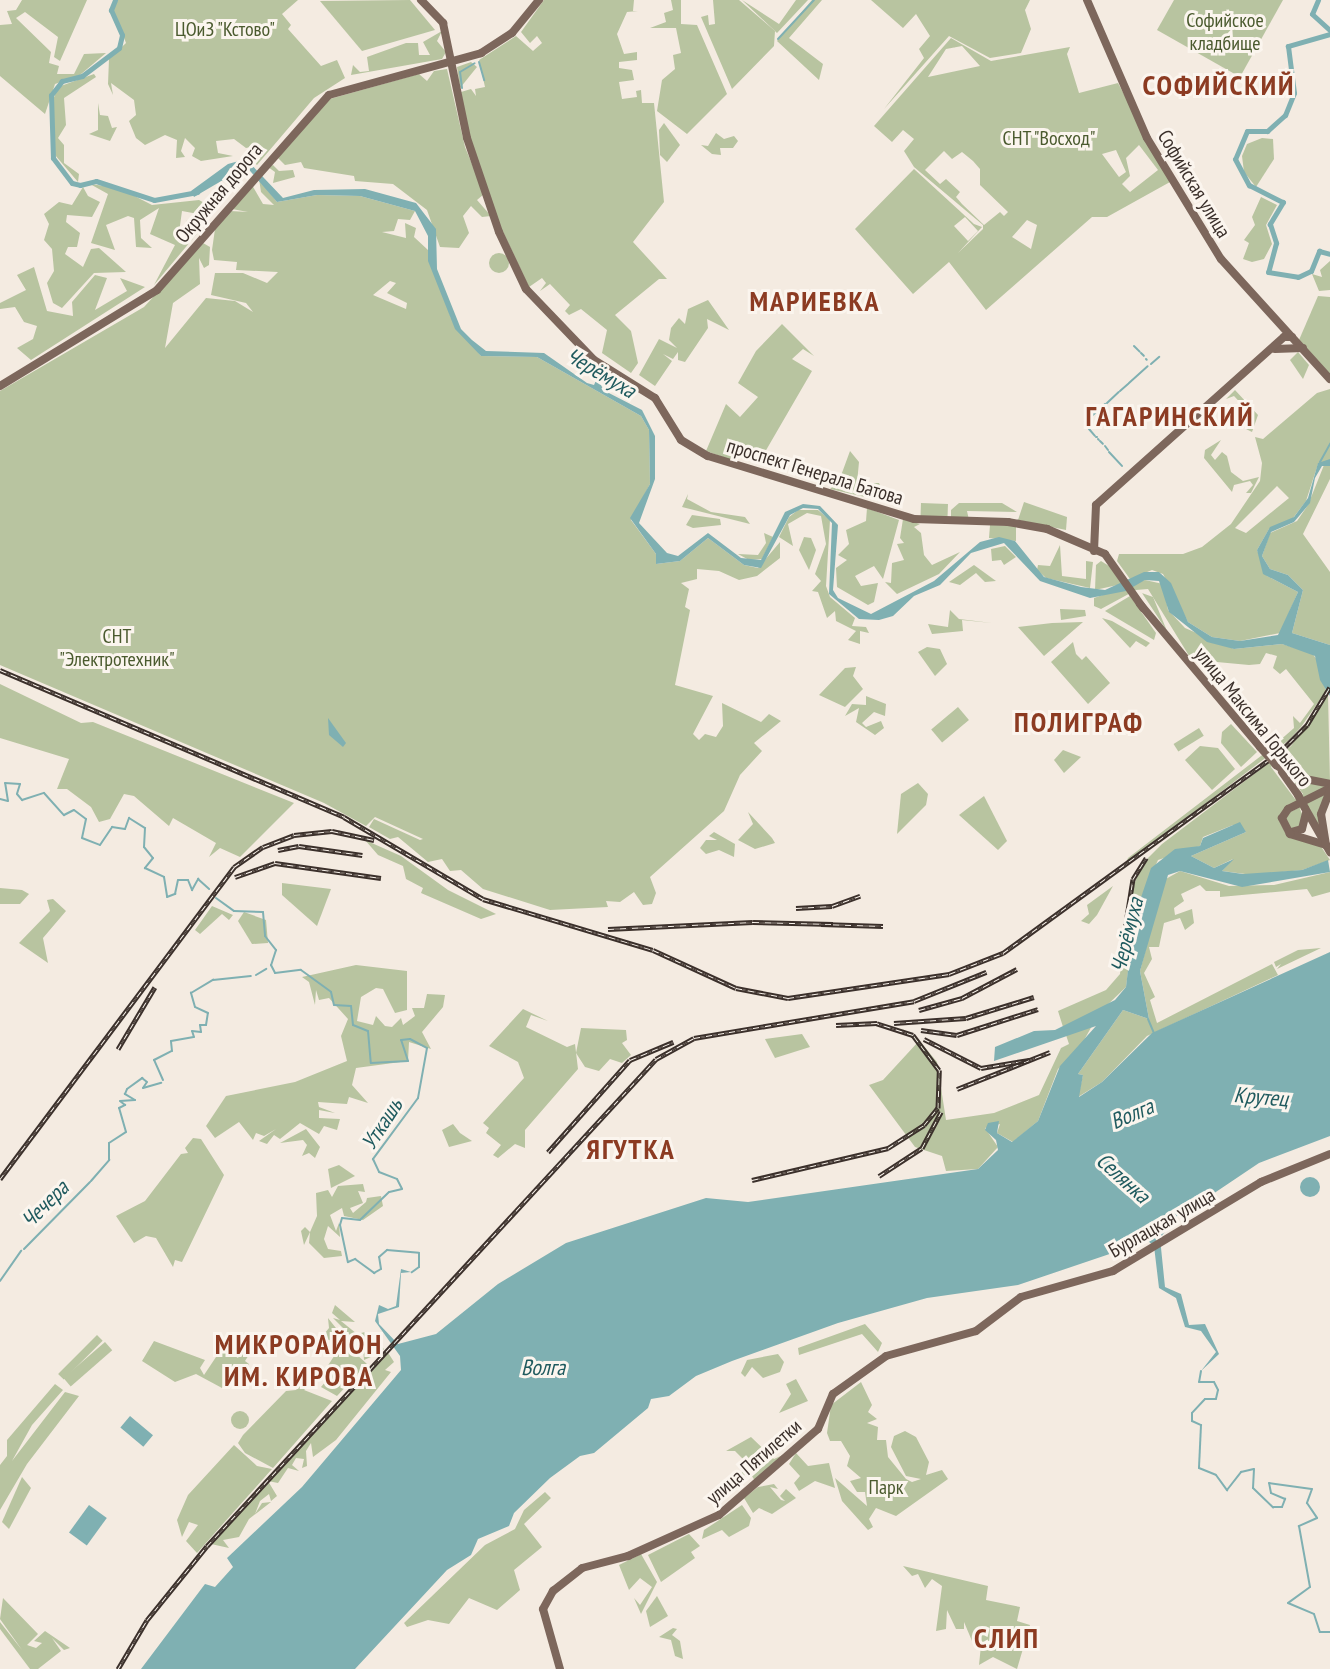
<!DOCTYPE html>
<meta charset="utf-8">
<style>
body{margin:0}
#map{position:relative;width:1330px;height:1669px;overflow:hidden;background:#f4ebe1;font-family:"PT Sans Narrow",sans-serif}
div>[style]{position:absolute}
.green>*{inset:0;background:#b8c4a0;transform-origin:0 0}
.round{border-radius:50%}
.water>*{inset:0;background:#7fb0b2;transform-origin:0 0}
.stream>*{height:2px;margin:-1px;padding:0 1px;transform-origin:1px;border-radius:1px;background:#7fb0b2}
.river>*{height:5px;margin:-2.5px;padding:0 2.5px;transform-origin:2.5px;border-radius:2.5px;background:#7fb0b2}
.major>*{height:8px;margin:-4px;padding:0 4px;transform-origin:4px;border-radius:4px;background:#7d675c}
.rail>*{height:5px;margin-top:-2.5px;transform-origin:0;background:repeating-linear-gradient(90deg,#fbf5ee 0 6px,#3b302b 0 12px);box-sizing:border-box;border-block:2px solid #3b302b}
.major-bridge>*{height:8px;margin:-4px;padding:0 4px;transform-origin:4px;border-radius:4px;background:#7d675c}
span{translate:-50% -50%;white-space:nowrap;text-align:center;line-height:1.15;-webkit-text-stroke:6px #fbf5ee;paint-order:stroke}
.park-label{font-size:20px;color:#4a5a2e}
.street-label{font-size:20px;color:#3b302b}
.water-label{font-size:22px;color:#1f5a5e;font-style:italic}
.district-label{font-size:28px;color:#8c3b22;font-weight:700;letter-spacing:2px}
</style>
<div id="map">
<div class="green">
<div style="clip-path:polygon(22px 0,87px 0,60px 61px,54px 57px,58px 37px,25px 12px,16px 18px,51px 52px,49px 63px,59px 66px,57px 74px,74px 74px,84px 54px,106px 53px,80px 75px,55px 84px,45px 114px,0 76px,0 25px,12px 24px,7px 11px,16px 10px)"></div>
<div style="clip-path:polygon(118px 0,298px 0,282px 14px,291px 25px,288px 29px,321px 66px,337px 60px,345px 78px,314px 98px,257px 165px,248px 157px,255px 146px,246px 148px,234px 139px,216px 141px,218px 153px,233px 156px,201px 161px,192px 156px,195px 148px,185px 138px,181px 151px,185px 157px,176px 158px,177px 140px,165px 135px,145px 145px,136px 138px,129px 121px,136px 115px,134px 100px,111px 83px,113px 95px,108px 84px,109px 59px,126px 43px,113px 9px)"></div>
<div style="clip-path:polygon(410px 0,435px 30px,362px 51px,320px 1px)"></div>
<div style="clip-path:polygon(544px 0,634px 0,633px 11px,638px 11px,627px 12px,617px 34px,624px 54px,637px 52px,637px 60px,619px 62px,619px 68px,632px 70px,634px 80px,619px 82px,622px 99px,637px 97px,636px 91px,641px 90px,642px 103px,654px 103px,664px 202px,633px 242px,667px 279px,659px 279px,615px 315px,631px 331px,638px 363px,631px 373px,602px 353px,607px 330px,581px 309px,569px 315px,565px 311px,570px 305px,550px 284px,540px 291px,546px 283px,542px 278px,529px 287px,496px 217px,469px 137px,461px 92px,471px 89px,476px 96px,475px 89px,485px 87px,479px 60px,516px 36px,533px 51px,542px 43px,537px 36px,530px 43px,521px 32px)"></div>
<div style="clip-path:polygon(671px 0,681px 0,681px 24px,697px 25px,727px 94px,687px 134px,657px 111px,662px 80px,675px 69px,673px 55px,681px 53px,676px 28px,650px 28px,666px 22px,664px 13px,673px 10px)"></div>
<div style="clip-path:polygon(713px 0,739px 0,775px 31px,774px 46px,732px 89px,701px 17px,708px 15px,709px 25px,715px 24px)"></div>
<div style="clip-path:polygon(742px 0,779px 24px,796px 0,808px 0,777px 33px)"></div>
<div style="clip-path:polygon(812px 0,822px 0,789px 38px,823px 64px,819px 80px,777px 41px)"></div>
<div style="clip-path:polygon(871px 0,1030px 0,1025px 10px,1031px 29px,1021px 53px,990px 58px,949px 36px,884px 109px,924px 58px,919px 49px,930px 36px,916px 14px,903px 28px)"></div>
<div style="clip-path:polygon(1174px 0,1283px 0,1240px 77px,1157px 30px)"></div>
<div style="clip-path:polygon(442px 31px,437px 41px,446px 52px,442px 59px,351px 75px,353px 65px,360px 72px,369px 71px,367px 57px,406px 43px,418px 43px,419px 55px,430px 55px,423px 42px)"></div>
<div style="clip-path:polygon(evenodd,951px 38px,991px 61px,1070px 47px,1067px 54px,1079px 93px,1118px 83px,1170px 182px,1107px 217px,1092px 217px,986px 310px,949px 262px,913px 294px,855px 229px,914px 169px,974px 224px,982px 227px,958px 253px,983px 229px,983px 225px,914px 167px,904px 151px,914px 139px,903px 130px,892px 142px,874px 126px,951px 38px,962px 46px,980px 66px,928px 77px,946px 49px,962px 46px,951px 38px,1139px 145px,1158px 170px,1130px 192px,1122px 184px,1130px 176px,1126px 158px,1139px 145px,951px 38px,1116px 150px,1126px 172px,1119px 177px,1102px 154px,1116px 150px,951px 38px,944px 151px,952px 159px,962px 152px,973px 161px,980px 169px,980px 185px,1008px 212px,1004px 216px,1000px 212px,984px 225px,962px 204px,956px 197px,960px 192px,946px 179px,940px 184px,925px 170px,944px 151px,951px 38px,965px 217px,978px 231px,968px 241px,954px 226px,965px 217px,951px 38px,1027px 220px,1037px 225px,1031px 249px,1012px 237px,1027px 220px)"></div>
<div style="clip-path:polygon(471px 62px,477px 67px,460px 88px,457px 67px)"></div>
<div style="clip-path:polygon(447px 69px,465px 147px,484px 194px,477px 200px,491px 216px,482px 217px,471px 206px,463px 216px,469px 233px,459px 248px,440px 247px,427px 210px,393px 184px,355px 181px,354px 176px,304px 168px,301px 162px,285px 165px,275px 155px,326px 100px,419px 74px,427px 81px,434px 71px)"></div>
<div style="clip-path:polygon(94px 74px,96px 77px,64px 98px,66px 125px,58px 138px,64px 145px,64px 163px,79px 174px,78px 182px,55px 155px,53px 100px,58px 87px)"></div>
<div style="clip-path:polygon(98px 103px,100px 115px,108px 116px,112px 128px,117px 127px,110px 141px,89px 134px,98px 130px)"></div>
<div style="clip-path:polygon(664px 123px,680px 145px,667px 162px,660px 155px,659px 130px)"></div>
<div style="clip-path:polygon(716px 133px,724px 139px,734px 136px,738px 141px,733px 148px,720px 148px,721px 155px,712px 154px,701px 145px,708px 146px)"></div>
<div style="clip-path:polygon(1262px 138px,1273px 139px,1274px 159px,1256px 187px,1244px 172px,1242px 156px,1247px 144px)"></div>
<div style="clip-path:polygon(273px 165px,279px 171px,293px 170px,295px 177px,273px 183px,275px 172px,268px 167px)"></div>
<div style="clip-path:polygon(evenodd,259px 179px,277px 202px,317px 195px,360px 196px,415px 211px,410px 220px,398px 219px,394px 231px,382px 232px,406px 238px,405px 223px,416px 228px,414px 237px,428px 250px,451px 318px,481px 356px,537px 357px,641px 416px,649px 430px,650px 484px,631px 520px,656px 554px,656px 564px,680px 561px,708px 538px,744px 565px,758px 568px,780px 542px,780px 558px,757px 576px,739px 580px,719px 571px,697px 569px,697px 579px,681px 583px,689px 589px,685px 607px,690px 610px,675px 685px,713px 696px,693px 734px,699px 740px,705px 734px,716px 737px,723px 726px,722px 703px,761px 722px,769px 714px,781px 721px,754px 743px,762px 751px,740px 775px,724px 811px,650px 877px,656px 893px,652px 904px,643px 905px,634px 892px,620px 902px,606px 901px,608px 907px,550px 910px,483px 889px,461px 870px,450px 871px,442px 859px,428px 862px,398px 837px,390px 839px,369px 827px,374px 819px,420px 840px,423px 839px,375px 817px,366px 826px,324px 803px,0 665px,0 391px,144px 307px,203px 243px,210px 247px,209px 265px,204px 268px,199px 258px,200px 284px,173px 303px,165px 348px,206px 298px,235px 301px,253px 312px,246px 303px,211px 295px,215px 273px,243px 273px,267px 283px,278px 272px,236px 270px,237px 262px,214px 260px,212px 250px,215px 229px,230px 211px,248px 212px,232px 209px,252px 185px,263px 204px,274px 205px,261px 192px,259px 179px,390px 281px,396px 283px,387px 293px,407px 303px,406px 309px,373px 295px,390px 281px)"></div>
<div style="clip-path:polygon(90px 184px,119px 188px,152px 205px,199px 200px,217px 210px,209px 216px,182px 211px,179px 233px,184px 234px,187px 220px,194px 231px,201px 229px,154px 285px,175px 245px,150px 234px,159px 208px,140px 220px,141px 238px,152px 248px,136px 247px,134px 218px,128px 216px,106px 225px,115px 250px,91px 243px,108px 194px)"></div>
<div style="clip-path:polygon(83px 187px,88px 196px,100px 202px,92px 217px,67px 215px,66px 222px,80px 233px,77px 247px,68px 247px,65px 254px,83px 267px,91px 249px,99px 248px,126px 272px,94px 273px,62px 308px,53px 303px,47px 283px,54px 271px,52px 249px,44px 240px,49px 224px,44px 214px,59px 202px,72px 205px)"></div>
<div style="clip-path:polygon(1261px 197px,1277px 205px,1266px 225px,1272px 244px,1264px 259px,1252px 262px,1243px 259px,1249px 243px,1244px 240px,1255px 225px,1252px 217px)"></div>
<div class="round" style="left:489px;top:253px;width:20px;height:20px"></div>
<div style="clip-path:polygon(1330px 261px,1330px 290px,1319px 291px,1312px 274px,1322px 277px,1320px 270px)"></div>
<div style="clip-path:polygon(34px 267px,47px 311px,73px 316px,72px 302px,95px 275px,107px 278px,95px 310px,127px 291px,120px 278px,145px 287px,31px 360px,17px 348px,33px 339px,37px 326px,24px 322px,15px 307px,0 309px,0 303px,26px 290px,17px 275px)"></div>
<div style="clip-path:polygon(1318px 296px,1330px 297px,1330px 375px,1299px 340px)"></div>
<div style="clip-path:polygon(708px 300px,729px 330px,707px 319px,708px 328px,685px 362px,678px 360px,678px 352px,673px 359px,663px 354px,672px 361px,655px 386px,639px 375px,659px 339px,677px 348px,669px 340px,671px 328px,679px 318px,685px 324px,688px 309px)"></div>
<div style="clip-path:polygon(782px 324px,814px 356px,803px 349px,792px 359px,812px 371px,765px 452px,741px 448px,734px 461px,706px 451px,726px 404px,740px 417px,758px 397px,738px 383px,756px 351px)"></div>
<div style="clip-path:polygon(1298px 352px,1309px 365px,1303px 379px,1290px 360px)"></div>
<div style="clip-path:polygon(evenodd,1330px 389px,1330px 462px,1318px 464px,1306px 501px,1293px 518px,1269px 529px,1257px 550px,1267px 576px,1298px 592px,1280px 633px,1240px 641px,1212px 637px,1188px 622px,1163px 574px,1152px 570px,1130px 579px,1117px 561px,1119px 554px,1183px 554px,1202px 547px,1231px 524px,1260px 481px,1262px 463px,1255px 437px,1263px 439px,1317px 393px,1330px 389px,1277px 486px,1289px 498px,1246px 533px,1235px 528px,1277px 486px)"></div>
<div style="clip-path:polygon(1235px 390px,1258px 415px,1252px 432px,1246px 429px,1251px 427px,1249px 412px,1234px 396px,1226px 399px)"></div>
<div style="clip-path:polygon(1221px 440px,1211px 455px,1215px 460px,1222px 452px,1227px 456px,1231px 472px,1243px 481px,1259px 477px,1251px 493px,1246px 493px,1253px 485px,1250px 481px,1234px 485px,1232px 492px,1204px 458px,1205px 450px)"></div>
<div style="clip-path:polygon(850px 451px,859px 462px,857px 483px,879px 483px,887px 502px,830px 489px,839px 481px)"></div>
<div style="clip-path:polygon(1324px 465px,1330px 466px,1330px 479px,1303px 534px,1330px 572px,1330px 645px,1292px 633px,1303px 590px,1288px 575px,1270px 569px,1262px 556px,1270px 533px,1297px 521px,1308px 505px)"></div>
<div style="clip-path:polygon(688px 494px,687px 499px,711px 512px,745px 517px,750px 524px,682px 507px)"></div>
<div style="clip-path:polygon(1024px 502px,1067px 517px,1066px 530px,1018px 520px)"></div>
<div style="left:921px;top:503px;width:27px;height:15px;rotate:2deg"></div>
<div style="clip-path:polygon(959px 503px,1002px 503px,1017px 512px,967px 511px,969px 520px,951px 519px,951px 510px)"></div>
<div style="clip-path:polygon(867px 508px,899px 520px,883px 579px,874px 566px,855px 576px,861px 586px,878px 583px,874px 602px,868px 605px,837px 587px,836px 568px,847px 560px,838px 555px,849px 544px,846px 530px,866px 521px)"></div>
<div style="clip-path:polygon(798px 510px,818px 510px,830px 520px,826px 586px,830px 597px,855px 618px,852px 626px,866px 627px,869px 633px,860px 631px,860px 644px,848px 640px,856px 631px,836px 621px,835px 611px,827px 618px,818px 592px,812px 591px,821px 581px,815px 574px,826px 544px,821px 516px,807px 513px,788px 524px,793px 546px,779px 537px,789px 517px)"></div>
<div style="clip-path:polygon(692px 515px,720px 519px,721px 525px,693px 528px,686px 525px)"></div>
<div style="clip-path:polygon(903px 519px,920px 524px,914px 527px,921px 533px,924px 555px,932px 565px,960px 552px,939px 574px,897px 594px,885px 582px,891px 583px,892px 563px,904px 560px,897px 544px,904px 543px,900px 538px)"></div>
<div style="clip-path:polygon(990px 525px,1016px 526px,1016px 541px,989px 538px)"></div>
<div style="clip-path:polygon(764px 533px,773px 537px,762px 559px,749px 560px,738px 554px,758px 555px,766px 543px)"></div>
<div style="clip-path:polygon(804px 537px,811px 538px,816px 550px,809px 570px,799px 550px)"></div>
<div style="clip-path:polygon(1060px 545px,1062px 576px,1086px 579px,1086px 561px,1093px 562px,1090px 588px,1046px 578px,1037px 570px,1038px 565px,1050px 566px)"></div>
<div style="clip-path:polygon(1005px 546px,1016px 557px,1004px 565px,1001px 560px,992px 561px,991px 549px)"></div>
<div style="clip-path:polygon(1101px 561px,1109px 566px,1122px 584px,1095px 590px,1096px 565px)"></div>
<div style="clip-path:polygon(974px 565px,996px 581px,985px 582px,976px 573px,960px 585px,949px 582px)"></div>
<div style="clip-path:polygon(1145px 580px,1163px 584px,1168px 610px,1185px 628px,1234px 649px,1282px 644px,1312px 653px,1320px 664px,1326px 691px,1301px 727px,1289px 740px,1125px 865px,1128px 858px,1270px 749px,1294px 728px,1293px 716px,1300px 723px,1314px 704px,1286px 669px,1280px 674px,1273px 668px,1277px 656px,1266px 653px,1260px 664px,1249px 665px,1206px 661px,1197px 654px,1191px 659px,1148px 589px,1136px 590px,1101px 609px,1094px 606px,1094px 598px)"></div>
<div style="clip-path:polygon(1139px 592px,1153px 597px,1167px 631px,1142px 593px)"></div>
<div style="clip-path:polygon(1130px 596px,1156px 633px,1154px 640px,1105px 611px)"></div>
<div style="clip-path:polygon(1060px 609px,1085px 610px,1086px 616px,1061px 620px)"></div>
<div style="clip-path:polygon(950px 610px,959px 619px,992px 623px,962px 620px,963px 631px,932px 634px,928px 624px,948px 627px)"></div>
<div style="clip-path:polygon(1102px 618px,1112px 621px,1150px 643px,1146px 647px,1136px 641px,1130px 648px)"></div>
<div style="clip-path:polygon(1083px 622px,1044px 656px,1018px 627px,1052px 623px)"></div>
<div style="clip-path:polygon(1073px 642px,1076px 654px,1082px 660px,1086px 656px,1110px 683px,1088px 704px,1051px 662px)"></div>
<div style="clip-path:polygon(927px 647px,940px 649px,947px 664px,935px 676px,918px 652px)"></div>
<div style="clip-path:polygon(856px 667px,853px 676px,863px 689px,845px 707px,819px 695px,845px 668px)"></div>
<div style="clip-path:polygon(0 684px,81px 723px,93px 722px,294px 803px,240px 857px,220px 848px,209px 857px,216px 843px,173px 818px,169px 826px,134px 796px,124px 794px,110px 819px,99px 822px,91px 807px,67px 789px,57px 789px,69px 759px,0 738px)"></div>
<div style="clip-path:polygon(1328px 694px,1330px 782px,1302px 777px,1279px 761px,1271px 767px,1295px 799px,1303px 794px,1291px 778px,1327px 786px,1279px 820px,1286px 834px,1318px 842px,1330px 860px,1302px 870px,1253px 875px,1222px 871px,1233px 859px,1214px 868px,1191px 856px,1246px 832px,1233px 825px,1203px 837px,1200px 846px,1158px 860px,1136px 909px,1126px 987px,1101px 1011px,1063px 1027px,1058px 1011px,1106px 990px,1120px 974px,1127px 909px,1140px 866px,1162px 844px,1291px 746px)"></div>
<div style="clip-path:polygon(866px 696px,886px 704px,885px 716px,874px 712px,862px 723px,866px 727px,881px 721px,884px 728px,875px 735px,856px 722px,859px 708px,845px 716px,852px 704px,866px 705px)"></div>
<div style="left:958px;top:707px;width:17px;height:35px;rotate:50deg"></div>
<div style="clip-path:polygon(1231px 724px,1257px 752px,1241px 767px,1221px 743px,1222px 732px)"></div>
<div style="left:1199px;top:728px;width:9px;height:30px;rotate:58deg"></div>
<div style="clip-path:polygon(1200px 746px,1218px 748px,1235px 769px,1212px 790px,1185px 760px)"></div>
<div style="clip-path:polygon(1063px 750px,1081px 757px,1064px 773px,1054px 760px)"></div>
<div style="clip-path:polygon(918px 783px,928px 794px,926px 805px,897px 834px,901px 794px)"></div>
<div style="clip-path:polygon(1327px 792px,1319px 826px,1307px 804px,1300px 809px,1304px 819px,1296px 831px,1285px 824px,1287px 814px)"></div>
<div style="clip-path:polygon(984px 796px,1007px 841px,998px 850px,959px 815px)"></div>
<div style="clip-path:polygon(748px 812px,772px 838px,775px 843px,755px 849px,738px 840px,753px 824px)"></div>
<div style="clip-path:polygon(714px 832px,735px 844px,734px 857px,719px 850px,706px 854px,700px 848px,706px 840px,717px 840px,709px 836px)"></div>
<div style="clip-path:polygon(365px 840px,401px 856px,448px 890px,496px 914px,481px 919px,421px 893px,423px 888px,406px 879px,403px 866px,378px 855px)"></div>
<div style="clip-path:polygon(1180px 871px,1229px 886px,1274px 885px,1330px 872px,1330px 892px,1312px 897px,1307px 889px,1220px 897px,1220px 891px,1206px 891px,1200px 885px,1181px 894px,1184px 901px,1174px 908px,1175px 915px,1192px 909px,1194px 923px,1185px 930px,1180px 918px,1164px 923px,1159px 947px,1149px 947px,1152px 959px,1144px 973px,1155px 997px,1150px 1000px,1157px 1023px,1272px 964px,1278px 975px,1147px 1036px,1102px 1082px,1078px 1097px,1083px 1075px,1078px 1074px,1123px 1010px,1149px 1019px,1140px 971px,1164px 880px)"></div>
<div style="clip-path:polygon(282px 883px,331px 889px,317px 926px,282px 895px)"></div>
<div style="clip-path:polygon(1113px 886px,1097px 915px,1089px 924px,1081px 921px,1089px 914px,1087px 905px)"></div>
<div style="clip-path:polygon(0 888px,22px 890px,29px 894px,20px 904px,0 904px)"></div>
<div style="clip-path:polygon(53px 899px,66px 911px,43px 938px,48px 963px,19px 943px,50px 911px,47px 900px)"></div>
<div style="clip-path:polygon(212px 906px,233px 915px,229px 920px,222px 914px,200px 934px,195px 930px)"></div>
<div style="clip-path:polygon(244px 912px,266px 920px,268px 943px,252px 944px,238px 921px)"></div>
<div style="clip-path:polygon(1321px 948px,1277px 969px,1281px 964px,1276px 967px,1274px 962px,1298px 950px)"></div>
<div style="clip-path:polygon(356px 965px,407px 971px,407px 1010px,395px 1013px,383px 989px,376px 988px,361px 997px,357px 1021px,373px 1025px,376px 1016px,385px 1026px,392px 1027px,401px 1018px,403px 1025px,415px 1016px,412px 1008px,424px 1008px,427px 994px,445px 995px,443px 1007px,422px 1032px,431px 1049px,409px 1042px,408px 1061px,356px 1068px,352px 1085px,368px 1103px,349px 1097px,347px 1104px,318px 1102px,319px 1107px,335px 1113px,319px 1110px,319px 1118px,340px 1119px,337px 1130px,324px 1126px,319px 1134px,300px 1123px,280px 1139px,274px 1135px,267px 1144px,259px 1141px,276px 1129px,264px 1136px,256px 1133px,253px 1140px,239px 1122px,215px 1138px,206px 1126px,226px 1096px,295px 1082px,347px 1061px,341px 1036px,348px 1019px,329px 998px,319px 1000px,316px 990px,315px 1005px,309px 982px,302px 977px)"></div>
<div style="clip-path:polygon(523px 1009px,548px 1021px,531px 1015px,526px 1027px,567px 1047px,575px 1044px,578px 1069px,525px 1130px,525px 1148px,515px 1144px,498px 1158px,493px 1155px,501px 1145px,486px 1133px,489px 1128px,483px 1123px,524px 1078px,518px 1062px,489px 1046px)"></div>
<div style="clip-path:polygon(1093px 1024px,1078px 1051px,1058px 1069px,1038px 1121px,1013px 1142px,997px 1133px,1000px 1124px,985px 1128px,998px 1147px,978px 1169px,946px 1171px,942px 1156px,915px 1147px,869px 1085px,883px 1080px,918px 1042px,901px 1028px,918px 1039px,937px 1062px,946px 1120px,994px 1113px,1039px 1095px,1061px 1048px,1069px 1044px,1066px 1035px)"></div>
<div style="clip-path:polygon(581px 1028px,626px 1030px,627px 1040px,622px 1043px,631px 1055px,622px 1063px,610px 1059px,599px 1071px,585px 1067px,576px 1053px)"></div>
<div style="clip-path:polygon(802px 1034px,810px 1047px,775px 1058px,765px 1039px)"></div>
<div style="clip-path:polygon(453px 1124px,460px 1133px,472px 1141px,449px 1147px,442px 1130px)"></div>
<div style="clip-path:polygon(306px 1129px,320px 1147px,315px 1158px,309px 1153px,302px 1156px,307px 1145px,303px 1140px,280px 1143px)"></div>
<div style="clip-path:polygon(193px 1138px,201px 1139px,224px 1175px,182px 1262px,175px 1260px,173px 1267px,156px 1238px,146px 1236px,134px 1243px,116px 1216px,145px 1201px,181px 1154px,188px 1153px,185px 1148px)"></div>
<div style="clip-path:polygon(339px 1165px,355px 1176px,331px 1188px,328px 1169px)"></div>
<div style="clip-path:polygon(363px 1184px,365px 1192px,358px 1191px,363px 1203px,350px 1208px,353px 1213px,366px 1202px,367px 1198px,381px 1196px,383px 1206px,363px 1220px,344px 1216px,342px 1208px,330px 1215px,336px 1231px,339px 1223px,340px 1237px,328px 1226px,324px 1239px,328px 1249px,341px 1251px,342px 1256px,324px 1258px,309px 1243px,310px 1232px,304px 1245px,301px 1231px,305px 1227px,310px 1232px,317px 1216px,316px 1193px,328px 1190px,332px 1197px,338px 1186px)"></div>
<div style="clip-path:polygon(335px 1305px,355px 1322px,341px 1321px,357px 1334px,365px 1332px,384px 1349px,380px 1353px,364px 1360px,363px 1348px,333px 1318px,340px 1320px,332px 1313px)"></div>
<div style="clip-path:polygon(328px 1318px,347px 1342px,356px 1344px,355px 1353px,367px 1364px,337px 1396px,321px 1387px,332px 1374px,327px 1367px,338px 1350px,336px 1344px,346px 1342px,320px 1339px,329px 1328px)"></div>
<div style="clip-path:polygon(865px 1324px,882px 1343px,878px 1352px,862px 1334px,799px 1355px,798px 1348px)"></div>
<div style="left:97px;top:1335px;width:8px;height:55px;rotate:45deg"></div>
<div style="clip-path:polygon(154px 1341px,205px 1360px,200px 1368px,204px 1375px,222px 1348px,238px 1358px,242px 1351px,250px 1353px,245px 1361px,249px 1364px,222px 1388px,196px 1374px,175px 1382px,142px 1361px)"></div>
<div style="left:105px;top:1342px;width:11px;height:55px;rotate:49deg"></div>
<div style="clip-path:polygon(387px 1351px,394px 1362px,385px 1370px,391px 1372px,336px 1440px,313px 1457px,311px 1443px,306px 1451px,307px 1466px,302px 1468px,304px 1459px,296px 1458px,292px 1465px,299px 1471px,288px 1468px,278px 1483px,268px 1481px,277px 1496px,271px 1501px,269px 1494px,260px 1501px,255px 1514px,262px 1503px,271px 1502px,249px 1519px,239px 1537px,223px 1540px,229px 1548px,211px 1544px)"></div>
<div style="clip-path:polygon(778px 1354px,784px 1362px,780px 1372px,763px 1378px,752px 1367px,745px 1377px,741px 1373px,747px 1360px)"></div>
<div style="clip-path:polygon(310px 1375px,315px 1379px,304px 1390px,332px 1401px,273px 1468px,245px 1453px,238px 1443px,243px 1435px,286px 1391px,296px 1390px)"></div>
<div style="clip-path:polygon(796px 1379px,808px 1401px,779px 1413px,791px 1394px,786px 1384px)"></div>
<div style="clip-path:polygon(861px 1382px,872px 1405px,868px 1412px,877px 1419px,867px 1423px,878px 1427px,877px 1440px,886px 1440px,888px 1457px,906px 1479px,912px 1482px,921px 1479px,906px 1476px,891px 1447px,894px 1436px,905px 1431px,916px 1437px,929px 1462px,926px 1475px,942px 1470px,948px 1479px,896px 1516px,876px 1508px,869px 1519px,873px 1527px,868px 1530px,842px 1501px,835px 1478px,867px 1506px,865px 1492px,857px 1492px,850px 1481px,861px 1478px,847px 1466px,850px 1456px,841px 1441px,830px 1441px,827px 1433px,831px 1405px)"></div>
<div style="clip-path:polygon(55px 1384px,63px 1390px,32px 1425px,12px 1461px,65px 1392px,79px 1396px,27px 1464px,0 1510px,0 1465px,7px 1456px,7px 1440px)"></div>
<div class="round" style="left:231px;top:1411px;width:18px;height:18px"></div>
<div style="clip-path:polygon(751px 1437px,774px 1459px,785px 1454px,755px 1481px,750px 1473px,740px 1477px,746px 1462px,735px 1451px,726px 1451px)"></div>
<div style="clip-path:polygon(234px 1445px,257px 1466px,272px 1469px,197px 1553px,186px 1541px,198px 1525px,189px 1522px,182px 1537px,177px 1520px,188px 1495px)"></div>
<div style="clip-path:polygon(796px 1453px,808px 1466px,829px 1463px,835px 1488px,815px 1481px,799px 1491px,794px 1483px,800px 1476px,789px 1464px)"></div>
<div style="clip-path:polygon(22px 1477px,31px 1488px,9px 1529px,2px 1522px)"></div>
<div style="clip-path:polygon(774px 1484px,778px 1489px,770px 1487px,781px 1500px,785px 1501px,780px 1496px,786px 1489px,796px 1498px,772px 1514px,759px 1508px,753px 1513px,744px 1498px,758px 1487px)"></div>
<div style="clip-path:polygon(545px 1492px,551px 1498px,524px 1524px,542px 1547px,514px 1570px,520px 1590px,497px 1610px,469px 1598px,449px 1624px,428px 1620px,407px 1627px,404px 1623px,485px 1545px,515px 1529px,524px 1510px)"></div>
<div style="clip-path:polygon(742px 1505px,751px 1518px,749px 1526px,729px 1537px,722px 1530px,702px 1539px,704px 1530px)"></div>
<div style="clip-path:polygon(689px 1534px,700px 1546px,691px 1552px,695px 1558px,661px 1582px,648px 1555px)"></div>
<div style="clip-path:polygon(641px 1554px,657px 1582px,641px 1614px,634px 1598px,640px 1605px,652px 1587px,640px 1578px,629px 1590px,619px 1565px)"></div>
<div style="clip-path:polygon(903px 1566px,988px 1586px,986px 1600px,1020px 1607px,1017px 1621px,1030px 1625px,1017px 1669px,993px 1657px,979px 1665px,981px 1645px,972px 1641px,964px 1622px,964px 1629px,956px 1629px,947px 1610px,946px 1629px,936px 1631px,942px 1586px,932px 1579px,925px 1588px,918px 1574px,912px 1576px)"></div>
<div style="clip-path:polygon(657px 1596px,668px 1616px,650px 1627px,646px 1611px)"></div>
<div style="clip-path:polygon(3px 1598px,38px 1634px,27px 1645px,36px 1648px,42px 1643px,34px 1641px,45px 1631px,70px 1648px,64px 1650px,52px 1638px,61px 1651px,38px 1669px,30px 1669px,0 1629px,0 1622px,22px 1650px,0 1619px)"></div>
<div style="clip-path:polygon(673px 1628px,677px 1629px,672px 1635px,680px 1641px,683px 1659px,675px 1656px,671px 1640px,659px 1637px)"></div>
</div>
<div class="water">
<div style="clip-path:polygon(246px 159px,283px 198px,314px 190px,365px 189px,416px 203px,436px 229px,437px 269px,461px 329px,472px 340px,486px 351px,544px 353px,587px 383px,594px 385px,598px 376px,603px 390px,642px 410px,655px 436px,655px 479px,639px 523px,667px 553px,678px 556px,708px 533px,741px 558px,761px 560px,785px 512px,803px 504px,820px 506px,838px 525px,833px 590px,838px 598px,871px 614px,934px 581px,980px 542px,999px 537px,1015px 541px,1044px 577px,1081px 587px,1105px 590px,1144px 572px,1159px 572px,1171px 583px,1188px 622px,1212px 637px,1240px 641px,1278px 635px,1298px 592px,1263px 574px,1257px 550px,1270px 527px,1294px 517px,1308px 498px,1318px 463px,1330px 459px,1330px 466px,1322px 466px,1315px 478px,1310px 503px,1294px 522px,1271px 532px,1262px 556px,1270px 569px,1288px 575px,1303px 590px,1292px 633px,1330px 645px,1330px 696px,1320px 680px,1315px 656px,1282px 644px,1234px 649px,1207px 642px,1169px 612px,1159px 581px,1145px 580px,1126px 591px,1090px 598px,1040px 581px,1004px 543px,971px 553px,940px 585px,914px 596px,893px 616px,879px 620px,859px 619px,829px 594px,832px 523px,818px 509px,803px 508px,790px 515px,761px 568px,744px 565px,708px 538px,680px 561px,656px 564px,656px 554px,630px 518px,650px 484px,649px 430px,641px 416px,537px 357px,481px 356px,455px 329px,428px 261px,428px 236px,415px 211px,360px 196px,317px 195px,277px 202px,245px 165px,230px 168px,223px 180px,194px 197px,191px 191px,228px 164px)"></div>
<div style="clip-path:polygon(328px 718px,346px 743px,343px 747px,329px 735px)"></div>
<div style="clip-path:polygon(1240px 822px,1246px 832px,1191px 856px,1214px 868px,1234px 859px,1222px 871px,1243px 874px,1302px 870px,1328px 860px,1330px 872px,1242px 887px,1180px 871px,1168px 875px,1140px 971px,1149px 1019px,1123px 1010px,1078px 1074px,1083px 1075px,1079px 1097px,1102px 1082px,1152px 1033px,1330px 952px,1330px 1136px,1259px 1163px,1198px 1204px,1184px 1207px,1160px 1238px,1165px 1287px,1181px 1294px,1189px 1325px,1205px 1324px,1219px 1354px,1201px 1371px,1216px 1352px,1201px 1331px,1185px 1327px,1176px 1298px,1159px 1288px,1154px 1246px,1148px 1241px,1018px 1285px,927px 1298px,838px 1323px,732px 1361px,696px 1376px,669px 1396px,651px 1399px,648px 1408px,594px 1453px,580px 1456px,550px 1478px,514px 1513px,509px 1526px,478px 1539px,471px 1555px,447px 1570px,355px 1669px,141px 1669px,205px 1584px,215px 1587px,233px 1567px,227px 1558px,302px 1487px,401px 1370px,400px 1356px,375px 1321px,379px 1305px,388px 1309px,396px 1306px,401px 1269px,411px 1272px,401px 1273px,399px 1307px,378px 1314px,379px 1324px,398px 1344px,436px 1334px,498px 1284px,566px 1243px,706px 1198px,748px 1202px,978px 1169px,998px 1150px,996px 1140px,985px 1130px,988px 1123px,999px 1121px,997px 1133px,1012px 1142px,1038px 1121px,1060px 1066px,1096px 1026px,994px 1061px,995px 1047px,1034px 1031px,1055px 1030px,1115px 1000px,1126px 987px,1134px 918px,1151px 868px,1175px 849px,1200px 846px,1203px 838px)"></div>
<div class="round" style="left:1300px;top:1177px;width:20px;height:20px"></div>
<div style="left:130px;top:1416px;width:30px;height:15px;rotate:40deg"></div>
<div style="left:89px;top:1505px;width:22px;height:34px;rotate:36deg"></div>
</div>
<div class="stream">
<div style="left:778px;top:39px;width:53px;rotate:-47.3deg"></div>
<div style="left:479px;top:62px;width:19px;rotate:74deg"></div>
<div style="left:462px;top:88px;width:16px;rotate:-97deg"></div>
<div style="left:460px;top:72px;width:17px;rotate:-31deg"></div>
<div style="left:1134px;top:346px;width:8px;rotate:45deg"></div>
<div style="left:1141px;top:353px;width:4px;rotate:45deg"></div>
<div style="left:1146px;top:359px;width:1px;rotate:45deg"></div>
<div style="left:1151px;top:364px;width:11px;rotate:-41deg"></div>
<div style="left:1129px;top:383px;width:25px;rotate:-42deg"></div>
<div style="left:1120px;top:391px;width:11px;rotate:-41deg"></div>
<div style="left:1107px;top:403px;width:16px;rotate:-43deg"></div>
<div style="left:1088px;top:427px;width:6px;rotate:-121deg"></div>
<div style="left:1085px;top:422px;width:27px;rotate:-42deg"></div>
<div style="left:1089px;top:429px;width:9px;rotate:49deg"></div>
<div style="left:1096px;top:437px;width:1px"></div>
<div style="left:1098px;top:439px;width:1px;rotate:45deg"></div>
<div style="left:1100px;top:441px;width:4px;rotate:45deg"></div>
<div style="left:1105px;top:446px;width:5px;rotate:53deg"></div>
<div style="left:1109px;top:452px;width:19px;rotate:47deg"></div>
<div style="left:1320px;top:462px;width:21px;rotate:-61deg"></div>
<div style="left:0;top:799px;width:8px;rotate:14deg"></div>
<div style="left:8px;top:801px;width:18px;rotate:-99deg"></div>
<div style="left:5px;top:783px;width:15px;rotate:4deg"></div>
<div style="left:20px;top:784px;width:10px;rotate:107deg"></div>
<div style="left:17px;top:794px;width:8px;rotate:50deg"></div>
<div style="left:22px;top:800px;width:23px;rotate:-18deg"></div>
<div style="left:44px;top:793px;width:30px;rotate:48deg"></div>
<div style="left:64px;top:815px;width:11px;rotate:-27deg"></div>
<div style="left:74px;top:810px;width:15px;rotate:37deg"></div>
<div style="left:86px;top:819px;width:19px;rotate:102deg"></div>
<div style="left:82px;top:838px;width:19px;rotate:21deg"></div>
<div style="left:100px;top:845px;width:22px;rotate:-56deg"></div>
<div style="left:112px;top:827px;width:13px;rotate:9deg"></div>
<div style="left:125px;top:829px;width:12px;rotate:-70deg"></div>
<div style="left:129px;top:818px;width:19px;rotate:32deg"></div>
<div style="left:145px;top:828px;width:19px;rotate:93deg"></div>
<div style="left:144px;top:847px;width:14px;rotate:51deg"></div>
<div style="left:153px;top:858px;width:13px;rotate:129deg"></div>
<div style="left:145px;top:868px;width:21px;rotate:25deg"></div>
<div style="left:164px;top:877px;width:20px;rotate:81deg"></div>
<div style="left:167px;top:897px;width:9px;rotate:-21deg"></div>
<div style="left:175px;top:894px;width:14px;rotate:-78deg"></div>
<div style="left:178px;top:880px;width:10px"></div>
<div style="left:188px;top:880px;width:11px;rotate:68deg"></div>
<div style="left:192px;top:890px;width:13px;rotate:-61deg"></div>
<div style="left:198px;top:879px;width:15px;rotate:42deg"></div>
<div style="left:216px;top:898px;width:22px;rotate:36deg"></div>
<div style="left:234px;top:911px;width:29px;rotate:2deg"></div>
<div style="left:263px;top:912px;width:24px;rotate:85deg"></div>
<div style="left:265px;top:936px;width:18px;rotate:52deg"></div>
<div style="left:276px;top:950px;width:16px;rotate:108deg"></div>
<div style="left:271px;top:965px;width:9px;rotate:63deg"></div>
<div style="left:275px;top:973px;width:26px;rotate:-7deg"></div>
<div style="left:301px;top:970px;width:37px;rotate:36deg"></div>
<div style="left:331px;top:992px;width:13px;rotate:77deg"></div>
<div style="left:334px;top:1005px;width:17px;rotate:3deg"></div>
<div style="left:351px;top:1006px;width:19px;rotate:84deg"></div>
<div style="left:353px;top:1025px;width:16px;rotate:22deg"></div>
<div style="left:368px;top:1031px;width:32px;rotate:85deg"></div>
<div style="left:371px;top:1063px;width:37px;rotate:-3deg"></div>
<div style="left:408px;top:1061px;width:22px;rotate:-108deg"></div>
<div style="left:401px;top:1040px;width:9px;rotate:-6deg"></div>
<div style="left:410px;top:1039px;width:19px;rotate:28deg"></div>
<div style="left:427px;top:1048px;width:51px;rotate:100.2deg"></div>
<div style="left:418px;top:1098px;width:76px;rotate:126.4deg"></div>
<div style="left:373px;top:1159px;width:14px;rotate:65deg"></div>
<div style="left:379px;top:1172px;width:19px;rotate:21deg"></div>
<div style="left:397px;top:1179px;width:11px;rotate:63deg"></div>
<div style="left:402px;top:1189px;width:13px;rotate:167deg"></div>
<div style="left:389px;top:1192px;width:40px;rotate:136deg"></div>
<div style="left:360px;top:1220px;width:18px;rotate:-174deg"></div>
<div style="left:342px;top:1218px;width:7px;rotate:106deg"></div>
<div style="left:340px;top:1225px;width:38px;rotate:78deg"></div>
<div style="left:348px;top:1262px;width:8px;rotate:-23deg"></div>
<div style="left:355px;top:1259px;width:24px;rotate:36deg"></div>
<div style="left:374px;top:1273px;width:8px;rotate:-30deg"></div>
<div style="left:381px;top:1269px;width:12px;rotate:-99deg"></div>
<div style="left:379px;top:1257px;width:11px;rotate:-41deg"></div>
<div style="left:387px;top:1250px;width:32px;rotate:5deg"></div>
<div style="left:419px;top:1253px;width:14px;rotate:90deg"></div>
<div style="left:419px;top:1267px;width:9px;rotate:144deg"></div>
<div style="left:256px;top:975px;width:12px;rotate:-31deg"></div>
<div style="left:1148px;top:1019px;width:15px;rotate:67deg"></div>
<div style="left:163px;top:1080px;width:22px;rotate:-114deg"></div>
<div style="left:154px;top:1060px;width:20px;rotate:-27deg"></div>
<div style="left:172px;top:1051px;width:10px;rotate:-96deg"></div>
<div style="left:171px;top:1041px;width:23px;rotate:-10deg"></div>
<div style="left:194px;top:1037px;width:6px;rotate:-108deg"></div>
<div style="left:192px;top:1031px;width:9px;rotate:6deg"></div>
<div style="left:201px;top:1032px;width:7px;rotate:-98deg"></div>
<div style="left:200px;top:1025px;width:6px"></div>
<div style="left:206px;top:1025px;width:12px;rotate:-81deg"></div>
<div style="left:208px;top:1013px;width:14px;rotate:-155deg"></div>
<div style="left:195px;top:1007px;width:15px;rotate:-106deg"></div>
<div style="left:191px;top:993px;width:26px;rotate:-31deg"></div>
<div style="left:213px;top:980px;width:38px;rotate:-6deg"></div>
<div style="left:91px;top:1181px;width:28px;rotate:-49deg"></div>
<div style="left:109px;top:1160px;width:17px;rotate:-90deg"></div>
<div style="left:109px;top:1143px;width:20px;rotate:-33deg"></div>
<div style="left:126px;top:1132px;width:25px;rotate:-106deg"></div>
<div style="left:119px;top:1108px;width:7px;rotate:-27deg"></div>
<div style="left:125px;top:1105px;width:6px;rotate:-141deg"></div>
<div style="left:120px;top:1101px;width:15px;rotate:-4deg"></div>
<div style="left:135px;top:1100px;width:12px;rotate:-149deg"></div>
<div style="left:125px;top:1094px;width:5px;rotate:-68deg"></div>
<div style="left:127px;top:1089px;width:19px;rotate:-36deg"></div>
<div style="left:142px;top:1078px;width:6px;rotate:39deg"></div>
<div style="left:147px;top:1082px;width:7px;rotate:124deg"></div>
<div style="left:143px;top:1088px;width:19px;rotate:-16deg"></div>
<div style="left:24px;top:1249px;width:94px;rotate:-45.4deg"></div>
<div style="left:0;top:1281px;width:37px;rotate:-55deg"></div>
<div style="left:1201px;top:1371px;width:11px;rotate:100deg"></div>
<div style="left:1199px;top:1382px;width:15px"></div>
<div style="left:1214px;top:1382px;width:9px;rotate:63deg"></div>
<div style="left:1218px;top:1390px;width:9px;rotate:103deg"></div>
<div style="left:1216px;top:1399px;width:11px;rotate:180deg"></div>
<div style="left:1205px;top:1399px;width:19px;rotate:133deg"></div>
<div style="left:1192px;top:1413px;width:8px;rotate:90deg"></div>
<div style="left:1192px;top:1421px;width:10px;rotate:24deg"></div>
<div style="left:1201px;top:1425px;width:43px;rotate:92.7deg"></div>
<div style="left:1199px;top:1468px;width:18px;rotate:22deg"></div>
<div style="left:1216px;top:1475px;width:19px;rotate:54deg"></div>
<div style="left:1227px;top:1490px;width:23px;rotate:-52deg"></div>
<div style="left:1241px;top:1472px;width:13px;rotate:-13deg"></div>
<div style="left:1254px;top:1469px;width:19px;rotate:93deg"></div>
<div style="left:1253px;top:1488px;width:28px;rotate:44deg"></div>
<div style="left:1273px;top:1507px;width:9px"></div>
<div style="left:1282px;top:1507px;width:9px;rotate:-69deg"></div>
<div style="left:1285px;top:1499px;width:15px;rotate:-157deg"></div>
<div style="left:1271px;top:1493px;width:10px;rotate:-101deg"></div>
<div style="left:1269px;top:1483px;width:43px;rotate:7.9deg"></div>
<div style="left:1312px;top:1489px;width:15px;rotate:110deg"></div>
<div style="left:1307px;top:1503px;width:18px;rotate:56deg"></div>
<div style="left:1317px;top:1518px;width:20px;rotate:156deg"></div>
<div style="left:1299px;top:1526px;width:62px;rotate:79.8deg"></div>
<div style="left:1310px;top:1587px;width:27px;rotate:144deg"></div>
<div style="left:1288px;top:1603px;width:28px;rotate:23deg"></div>
<div style="left:1314px;top:1614px;width:19px;rotate:72deg"></div>
<div style="left:1320px;top:1632px;width:10px"></div>
</div>
<div class="river">
<div style="left:115px;top:0;width:11px;rotate:112deg"></div>
<div style="left:111px;top:10px;width:27px;rotate:66deg"></div>
<div style="left:122px;top:35px;width:13px;rotate:103deg"></div>
<div style="left:119px;top:48px;width:46px;rotate:142.9deg"></div>
<div style="left:82px;top:76px;width:21px;rotate:166deg"></div>
<div style="left:62px;top:81px;width:18px;rotate:128deg"></div>
<div style="left:51px;top:95px;width:63px;rotate:88.2deg"></div>
<div style="left:53px;top:158px;width:31px;rotate:53deg"></div>
<div style="left:72px;top:183px;width:8px;rotate:14deg"></div>
<div style="left:80px;top:185px;width:16px;rotate:-14deg"></div>
<div style="left:96px;top:181px;width:61px;rotate:18.1deg"></div>
<div style="left:154px;top:200px;width:44px;rotate:-10.5deg"></div>
<div style="left:1318px;top:0;width:15px;rotate:113deg"></div>
<div style="left:1312px;top:14px;width:24px;rotate:42deg"></div>
<div style="left:1330px;top:34px;width:44px;rotate:164.1deg"></div>
<div style="left:1288px;top:46px;width:47px;rotate:82.7deg"></div>
<div style="left:1294px;top:93px;width:24px;rotate:112deg"></div>
<div style="left:1285px;top:115px;width:24px;rotate:138deg"></div>
<div style="left:1267px;top:131px;width:20px;rotate:180deg"></div>
<div style="left:1247px;top:131px;width:30px;rotate:113deg"></div>
<div style="left:1235px;top:159px;width:30px;rotate:62deg"></div>
<div style="left:1249px;top:185px;width:38px;rotate:27deg"></div>
<div style="left:1283px;top:202px;width:26px;rotate:121deg"></div>
<div style="left:1270px;top:224px;width:20px;rotate:72deg"></div>
<div style="left:1276px;top:243px;width:30px;rotate:105deg"></div>
<div style="left:1268px;top:272px;width:30px;rotate:9deg"></div>
<div style="left:1298px;top:277px;width:14px;rotate:-25deg"></div>
<div style="left:1311px;top:271px;width:22px;rotate:-68deg"></div>
<div style="left:1319px;top:251px;width:11px;rotate:15deg"></div>
</div>
<div class="major">
<div style="left:421px;top:0;width:32px;rotate:46deg"></div>
<div style="left:443px;top:23px;width:117px;rotate:78.2deg"></div>
<div style="left:467px;top:138px;width:99px;rotate:71.2deg"></div>
<div style="left:499px;top:232px;width:63px;rotate:64.7deg"></div>
<div style="left:526px;top:289px;width:98px;rotate:46.2deg"></div>
<div style="left:594px;top:360px;width:72px;rotate:31.9deg"></div>
<div style="left:655px;top:398px;width:49px;rotate:58.2deg"></div>
<div style="left:681px;top:440px;width:31px;rotate:31deg"></div>
<div style="left:708px;top:456px;width:215px;rotate:17deg"></div>
<div style="left:914px;top:519px;width:94px;rotate:1.8deg"></div>
<div style="left:1008px;top:522px;width:40px;rotate:10deg"></div>
<div style="left:1047px;top:529px;width:63px;rotate:23.3deg"></div>
<div style="left:1105px;top:554px;width:66px;rotate:54.9deg"></div>
<div style="left:1087px;top:0;width:150px;rotate:66.5deg"></div>
<div style="left:1147px;top:138px;width:142px;rotate:58.6deg"></div>
<div style="left:1221px;top:259px;width:162px;rotate:47.8deg"></div>
<div style="left:1275px;top:349px;width:28px;rotate:-2deg"></div>
<div style="left:0;top:386px;width:184px;rotate:-31.4deg"></div>
<div style="left:157px;top:290px;width:260px;rotate:-48.6deg"></div>
<div style="left:329px;top:95px;width:158px;rotate:-15.4deg"></div>
<div style="left:481px;top:53px;width:37px;rotate:-33deg"></div>
<div style="left:512px;top:33px;width:43px;rotate:-50.7deg"></div>
<div style="left:1094px;top:551px;width:46px;rotate:-87.5deg"></div>
<div style="left:1096px;top:505px;width:252px;rotate:-41.8deg"></div>
<div style="left:1284px;top:337px;width:8px"></div>
<div style="left:1140px;top:604px;width:187px;rotate:50deg"></div>
<div style="left:1276px;top:765px;width:22px;rotate:32deg"></div>
<div style="left:1295px;top:777px;width:36px;rotate:11deg"></div>
<div style="left:1282px;top:772px;width:28px;rotate:55deg"></div>
<div style="left:1305px;top:808px;width:51px;rotate:60.4deg"></div>
<div style="left:1291px;top:832px;width:11px;rotate:-15deg"></div>
<div style="left:1302px;top:829px;width:16px;rotate:-76deg"></div>
<div style="left:1326px;top:845px;width:38px;rotate:-163deg"></div>
<div style="left:1290px;top:834px;width:18px;rotate:-117deg"></div>
<div style="left:1282px;top:818px;width:11px;rotate:-56deg"></div>
<div style="left:1288px;top:809px;width:47px;rotate:-26.6deg"></div>
<div style="left:1326px;top:845px;width:31px;rotate:-99deg"></div>
<div style="left:1321px;top:814px;width:25px;rotate:-69deg"></div>
<div style="left:560px;top:1669px;width:62px;rotate:-105.8deg"></div>
<div style="left:543px;top:1609px;width:21px;rotate:-61deg"></div>
<div style="left:553px;top:1591px;width:37px;rotate:-38deg"></div>
<div style="left:582px;top:1568px;width:48px;rotate:-14.6deg"></div>
<div style="left:628px;top:1556px;width:100px;rotate:-24.3deg"></div>
<div style="left:719px;top:1515px;width:131px;rotate:-41deg"></div>
<div style="left:818px;top:1429px;width:38px;rotate:-67deg"></div>
<div style="left:833px;top:1394px;width:65px;rotate:-35.6deg"></div>
<div style="left:886px;top:1356px;width:93px;rotate:-15.5deg"></div>
<div style="left:976px;top:1331px;width:56px;rotate:-37.1deg"></div>
<div style="left:1021px;top:1297px;width:96px;rotate:-15.8deg"></div>
<div style="left:1113px;top:1271px;width:173px;rotate:-31deg"></div>
<div style="left:1261px;top:1182px;width:74px;rotate:-22.1deg"></div>
</div>
<div class="rail">
<div style="left:0;top:670px;width:374px;rotate:23.1deg"></div>
<div style="left:344px;top:817px;width:161px;rotate:30.5deg"></div>
<div style="left:483px;top:899px;width:177px;rotate:16.7deg"></div>
<div style="left:653px;top:950px;width:91px;rotate:24.6deg"></div>
<div style="left:736px;top:988px;width:53px;rotate:10.9deg"></div>
<div style="left:788px;top:998px;width:163px;rotate:-8.5deg"></div>
<div style="left:949px;top:974px;width:58px;rotate:-21.3deg"></div>
<div style="left:1003px;top:953px;width:344px;rotate:-36deg"></div>
<div style="left:1281px;top:751px;width:37px;rotate:-45deg"></div>
<div style="left:1307px;top:725px;width:44px;rotate:-58.8deg"></div>
<div style="left:278px;top:850px;width:21px;rotate:-11deg"></div>
<div style="left:299px;top:846px;width:64px;rotate:8.1deg"></div>
<div style="left:235px;top:877px;width:42px;rotate:-19.3deg"></div>
<div style="left:275px;top:863px;width:107px;rotate:8.1deg"></div>
<div style="left:796px;top:908px;width:36px;rotate:-3deg"></div>
<div style="left:832px;top:906px;width:30px;rotate:-20deg"></div>
<div style="left:821px;top:924px;width:62px;rotate:1.8deg"></div>
<div style="left:608px;top:929px;width:145px;rotate:-2.8deg"></div>
<div style="left:753px;top:922px;width:80px;rotate:1.4deg"></div>
<div style="left:1120px;top:961px;width:83px;rotate:-81deg"></div>
<div style="left:1133px;top:879px;width:25px;rotate:-58deg"></div>
<div style="left:919px;top:1010px;width:45px;rotate:-15.6deg"></div>
<div style="left:962px;top:998px;width:62px;rotate:-27.8deg"></div>
<div style="left:894px;top:1023px;width:72px;rotate:-4deg"></div>
<div style="left:966px;top:1018px;width:71px;rotate:-17.2deg"></div>
<div style="left:921px;top:1030px;width:36px;rotate:8deg"></div>
<div style="left:957px;top:1035px;width:85px;rotate:-17.8deg"></div>
<div style="left:924px;top:1039px;width:64px;rotate:27deg"></div>
<div style="left:981px;top:1068px;width:49px;rotate:-9.5deg"></div>
<div style="left:118px;top:1049px;width:72px;rotate:-59.2deg"></div>
<div style="left:957px;top:1089px;width:100px;rotate:-21.7deg"></div>
<div style="left:548px;top:1152px;width:123px;rotate:-48.3deg"></div>
<div style="left:630px;top:1060px;width:47px;rotate:-22.7deg"></div>
<div style="left:879px;top:1176px;width:51px;rotate:-33.1deg"></div>
<div style="left:922px;top:1148px;width:41px;rotate:-62.2deg"></div>
<div style="left:0;top:1179px;width:390px;rotate:-53.1deg"></div>
<div style="left:234px;top:867px;width:35px;rotate:-35deg"></div>
<div style="left:263px;top:847px;width:33px;rotate:-21deg"></div>
<div style="left:294px;top:835px;width:38px;rotate:-6deg"></div>
<div style="left:332px;top:831px;width:43px;rotate:12.1deg"></div>
<div style="left:752px;top:1180px;width:140px;rotate:-13.2deg"></div>
<div style="left:888px;top:1148px;width:43px;rotate:-32.6deg"></div>
<div style="left:924px;top:1125px;width:22px;rotate:-51deg"></div>
<div style="left:938px;top:1108px;width:38px;rotate:-88deg"></div>
<div style="left:939px;top:1070px;width:44px;rotate:-126.6deg"></div>
<div style="left:913px;top:1035px;width:38px;rotate:-162deg"></div>
<div style="left:877px;top:1023px;width:41px;rotate:177.2deg"></div>
<div style="left:118px;top:1669px;width:57px;rotate:-59.4deg"></div>
<div style="left:147px;top:1620px;width:95px;rotate:-51deg"></div>
<div style="left:207px;top:1546px;width:662px;rotate:-47.32deg"></div>
<div style="left:656px;top:1059px;width:43px;rotate:-28.9deg"></div>
<div style="left:694px;top:1038px;width:223px;rotate:-9.5deg"></div>
<div style="left:914px;top:1001px;width:78px;rotate:-21.9deg"></div>
</div>
<div class="major-bridge">
<div style="left:1260px;top:747px;width:24px;rotate:48deg"></div>
<div style="left:1298px;top:795px;width:15px;rotate:62deg"></div>
</div>
<div class="park-label">
<span style="left:1225px;top:32px">Софийское<br>кладбище</span>
<span style="left:225px;top:29px">ЦОиЗ "Кстово"</span>
<span style="left:1049px;top:138px">СНТ "Восход"</span>
<span style="left:117px;top:648px">СНТ<br>"Электротехник"</span>
<span style="left:886px;top:1487px">Парк</span>
</div>
<div class="street-label">
<span style="left:1194px;top:184px;rotate:59deg">Софийская улица</span>
<span style="left:219px;top:193px;rotate:-50deg">Окружная дорога</span>
<span style="left:815px;top:472px;rotate:17deg">проспект Генерала Батова</span>
<span style="left:1253px;top:717px;rotate:51deg">улица Максима Горького</span>
<span style="left:1162px;top:1223px;rotate:-30deg">Бурлацкая улица</span>
<span style="left:754px;top:1462px;rotate:-41deg">улица Пятилетки</span>
</div>
<div class="water-label">
<span style="left:601px;top:373px;rotate:31deg">Черёмуха</span>
<span style="left:1127px;top:935px;rotate:-76deg">Черёмуха</span>
<span style="left:1261px;top:1097px;rotate:5deg">Крутец</span>
<span style="left:1132px;top:1114px;rotate:-23deg">Волга</span>
<span style="left:382px;top:1124px;rotate:-57deg">Уткашь</span>
<span style="left:1123px;top:1178px;rotate:42deg">Селянка</span>
<span style="left:45px;top:1204px;rotate:-45deg">Чечера</span>
<span style="left:543px;top:1368px">Волга</span>
</div>
<div class="district-label">
<span style="left:1219px;top:85px">СОФИЙСКИЙ</span>
<span style="left:815px;top:301px">МАРИЕВКА</span>
<span style="left:1170px;top:416px">ГАГАРИНСКИЙ</span>
<span style="left:1079px;top:722px">ПОЛИГРАФ</span>
<span style="left:631px;top:1149px">ЯГУТКА</span>
<span style="left:299px;top:1360px">МИКРОРАЙОН<br>ИМ. КИРОВА</span>
<span style="left:1007px;top:1638px">СЛИП</span>
</div>
</div>
